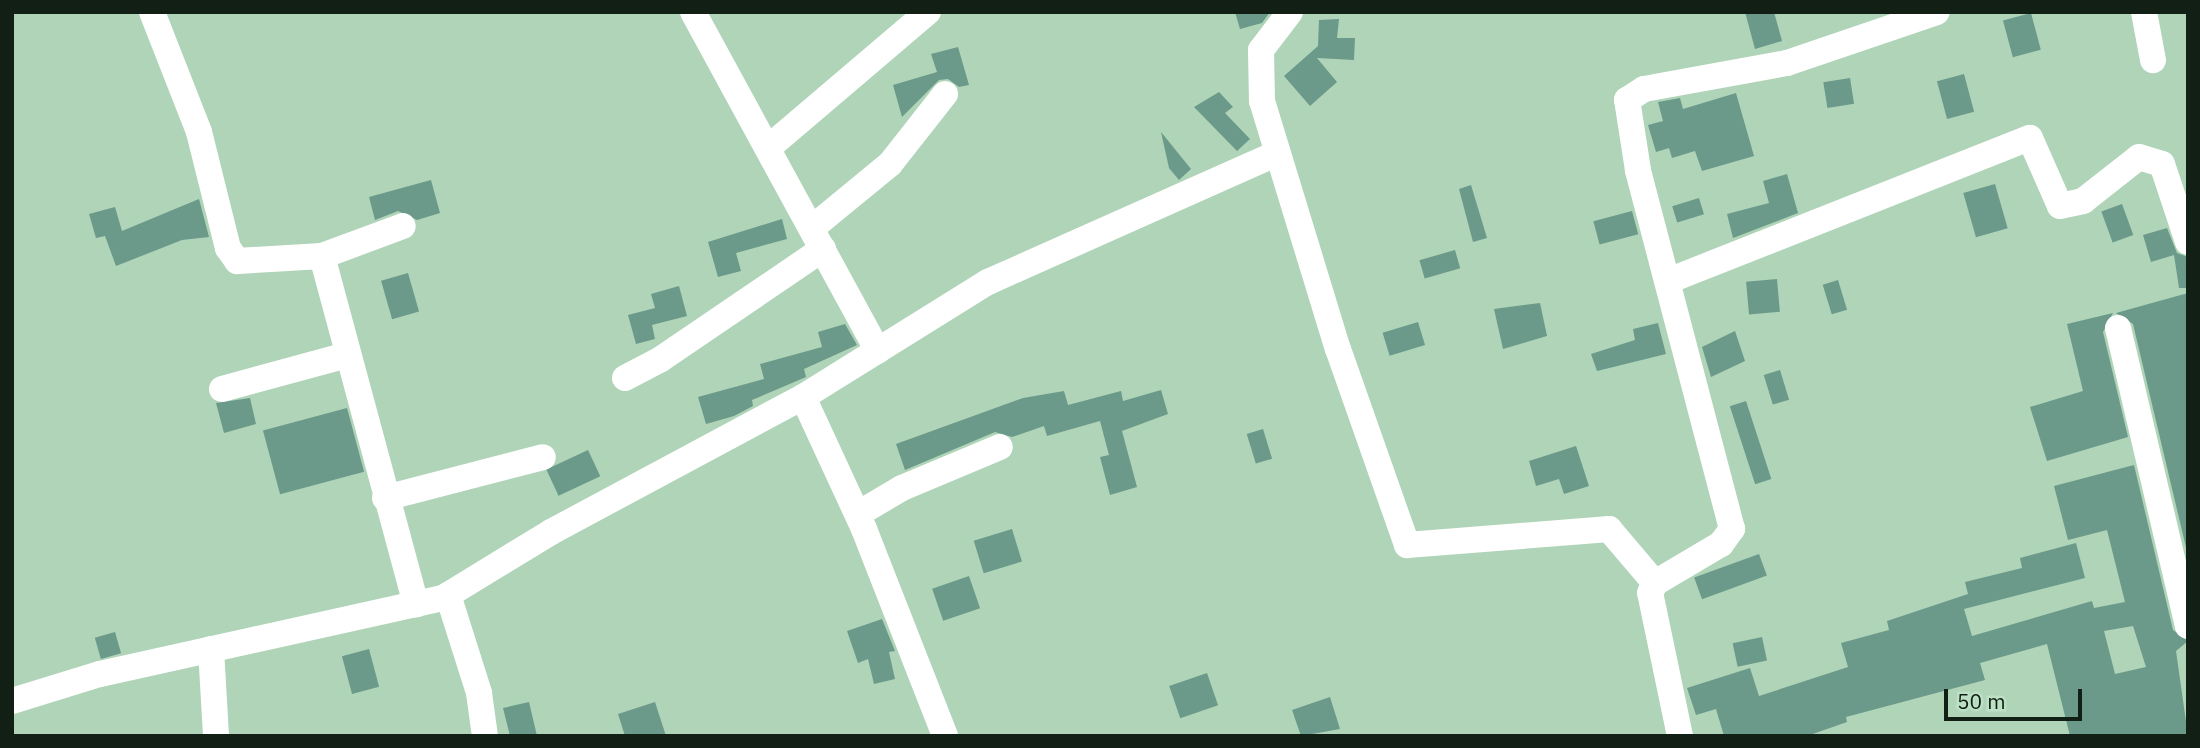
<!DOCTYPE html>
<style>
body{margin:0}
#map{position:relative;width:2200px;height:748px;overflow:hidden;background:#afd4b8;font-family:"IBM Plex Sans",sans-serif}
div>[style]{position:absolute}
.building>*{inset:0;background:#6b998a;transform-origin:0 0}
.minor>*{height:26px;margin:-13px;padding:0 13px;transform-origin:13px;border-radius:13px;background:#fff}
span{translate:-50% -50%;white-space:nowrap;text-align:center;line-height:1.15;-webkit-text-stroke:6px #bce1c5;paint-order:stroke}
.frame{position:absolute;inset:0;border:14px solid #111f15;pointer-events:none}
.scale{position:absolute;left:1944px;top:689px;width:138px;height:32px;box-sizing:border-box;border:4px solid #111f15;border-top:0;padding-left:9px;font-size:21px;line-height:24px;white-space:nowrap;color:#111f15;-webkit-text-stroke:5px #bce1c5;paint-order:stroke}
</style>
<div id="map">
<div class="building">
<div style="clip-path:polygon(1235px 12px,1270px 12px,1262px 23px,1240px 29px)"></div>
<div style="clip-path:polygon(1745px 12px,1774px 12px,1782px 41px,1755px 49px)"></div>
<div style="left:2031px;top:13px;width:38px;height:29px;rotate:75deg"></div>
<div style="clip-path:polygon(1339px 19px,1337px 38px,1355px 38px,1354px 60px,1317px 58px,1337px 82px,1310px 106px,1284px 76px,1318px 46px,1319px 20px)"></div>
<div style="clip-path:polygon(958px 47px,969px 85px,959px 87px,948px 79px,939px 80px,902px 117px,893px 85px,937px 72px,931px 54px)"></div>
<div style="left:1964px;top:74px;width:39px;height:28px;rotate:75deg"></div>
<div style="left:1850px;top:78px;width:26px;height:27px;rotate:81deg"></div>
<div style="clip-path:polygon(1219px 92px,1233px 107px,1225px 113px,1250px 139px,1237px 151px,1194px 107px)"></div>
<div style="clip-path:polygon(1736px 93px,1754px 156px,1702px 171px,1695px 151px,1672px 158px,1669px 148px,1656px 152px,1648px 125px,1663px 121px,1658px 102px,1680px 98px,1683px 109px)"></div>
<div style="clip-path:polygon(1161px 132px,1191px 169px,1179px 180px,1169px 168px)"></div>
<div style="clip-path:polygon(1787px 174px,1798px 213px,1733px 238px,1727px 214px,1769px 203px,1763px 181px)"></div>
<div style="clip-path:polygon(431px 180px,440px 213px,417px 220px,398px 211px,375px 220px,369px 197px)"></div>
<div style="left:1995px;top:184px;width:46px;height:33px;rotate:74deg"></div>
<div style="clip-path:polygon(1471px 185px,1487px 238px,1473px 242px,1459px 189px)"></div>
<div style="left:1699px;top:198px;width:17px;height:28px;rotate:73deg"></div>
<div style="clip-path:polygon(199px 199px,209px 237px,182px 240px,116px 266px,105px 236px,96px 238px,89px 214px,115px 207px,122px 231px)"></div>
<div style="left:2122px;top:204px;width:33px;height:22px;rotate:70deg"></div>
<div style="left:1632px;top:211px;width:24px;height:40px;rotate:75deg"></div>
<div style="clip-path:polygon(782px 219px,787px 239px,736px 253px,741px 271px,718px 277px,708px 242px)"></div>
<div style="clip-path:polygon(2167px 228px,2177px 253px,2188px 257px,2188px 288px,2179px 288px,2174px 255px,2151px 262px,2143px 235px)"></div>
<div style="left:1455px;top:250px;width:19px;height:37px;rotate:74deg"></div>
<div style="left:408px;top:273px;width:40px;height:28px;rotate:74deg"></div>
<div style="left:1777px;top:279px;width:33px;height:31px;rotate:85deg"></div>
<div style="left:1838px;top:280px;width:31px;height:16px;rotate:73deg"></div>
<div style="clip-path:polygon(679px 286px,687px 316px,652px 325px,655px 339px,636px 344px,628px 315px,655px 308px,651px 294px)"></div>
<div style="clip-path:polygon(2188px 293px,2188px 556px,2133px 324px,2116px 313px)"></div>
<div style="clip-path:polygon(1540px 303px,1547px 336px,1503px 349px,1494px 309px)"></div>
<div style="clip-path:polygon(2113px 313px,2103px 332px,2128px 437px,2047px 461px,2030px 407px,2083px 391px,2067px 324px)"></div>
<div style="left:1418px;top:322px;width:24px;height:37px;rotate:73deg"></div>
<div style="clip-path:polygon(1658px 323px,1666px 354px,1597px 371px,1591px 354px,1635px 340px,1633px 329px)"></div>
<div style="clip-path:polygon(845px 324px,857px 345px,804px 369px,806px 377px,752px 400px,753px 406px,734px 416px,706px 424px,698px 397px,764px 379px,760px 364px,822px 347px,818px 332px)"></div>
<div style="clip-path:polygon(1735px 331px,1745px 361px,1711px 377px,1702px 347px)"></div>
<div style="left:1780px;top:370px;width:31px;height:17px;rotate:73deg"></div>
<div style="clip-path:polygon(1161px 390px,1168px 414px,1122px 431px,1137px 487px,1110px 495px,1100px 457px,1109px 455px,1100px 421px,1047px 436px,1044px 426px,1012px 437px,995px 432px,905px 470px,896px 444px,1023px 398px,1064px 391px,1068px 405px,1121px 391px,1123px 401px)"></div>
<div style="clip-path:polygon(250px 398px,256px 424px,224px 433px,216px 403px)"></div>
<div style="left:1746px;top:401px;width:82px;height:17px;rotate:72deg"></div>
<div style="left:347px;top:408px;width:66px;height:87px;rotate:75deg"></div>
<div style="left:1263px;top:429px;width:31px;height:17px;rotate:73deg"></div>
<div style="clip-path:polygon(1576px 446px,1589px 486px,1564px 494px,1559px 479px,1536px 486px,1529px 461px)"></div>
<div style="left:588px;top:450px;width:29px;height:46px;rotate:65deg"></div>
<div style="clip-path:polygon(evenodd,2134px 465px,2173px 630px,2188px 641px,2176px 651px,2188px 736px,2070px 736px,2047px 644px,1980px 663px,1985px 680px,1846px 717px,1847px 722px,1807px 736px,1724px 736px,1716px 709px,1696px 715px,1687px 688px,1750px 668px,1759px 696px,1848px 667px,1841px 643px,1889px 630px,1887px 621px,1968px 594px,1965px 582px,2022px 568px,2020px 558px,2076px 543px,2085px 578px,1964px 609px,1972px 636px,2092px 601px,2094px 608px,2125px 602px,2107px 530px,2068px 540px,2054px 486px,2134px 465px,2133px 626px,2146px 667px,2115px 674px,2104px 631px,2133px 626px)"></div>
<div style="left:1012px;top:529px;width:34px;height:40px;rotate:73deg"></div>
<div style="left:1759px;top:554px;width:23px;height:69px;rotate:70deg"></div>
<div style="left:969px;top:576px;width:34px;height:39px;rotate:71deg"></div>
<div style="clip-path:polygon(882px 619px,895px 651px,889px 652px,895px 679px,874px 684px,868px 659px,858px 663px,847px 631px)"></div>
<div style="left:115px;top:632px;width:22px;height:21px;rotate:74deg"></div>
<div style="left:1762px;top:637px;width:24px;height:30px;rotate:78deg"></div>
<div style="left:369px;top:649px;width:39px;height:28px;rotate:75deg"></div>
<div style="left:1207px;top:673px;width:34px;height:40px;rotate:71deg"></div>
<div style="clip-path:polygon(1330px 697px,1340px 729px,1301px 736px,1292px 710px)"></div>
<div style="clip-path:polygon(529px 702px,537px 736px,510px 736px,503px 708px)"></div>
<div style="clip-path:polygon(655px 702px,666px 736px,625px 736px,618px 714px)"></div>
</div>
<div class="minor">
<div style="left:152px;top:12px;width:129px;rotate:68.6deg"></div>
<div style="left:199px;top:132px;width:120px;rotate:76deg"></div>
<div style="left:228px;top:248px;width:16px;rotate:55deg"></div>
<div style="left:237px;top:261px;width:85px;rotate:-3.4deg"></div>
<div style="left:322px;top:256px;width:86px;rotate:-20.3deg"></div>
<div style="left:693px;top:12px;width:386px;rotate:61.4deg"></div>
<div style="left:1290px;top:12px;width:48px;rotate:127.3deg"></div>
<div style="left:1261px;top:50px;width:51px;rotate:88.9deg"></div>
<div style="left:1262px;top:101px;width:259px;rotate:73deg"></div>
<div style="left:1338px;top:349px;width:208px;rotate:70.6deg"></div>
<div style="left:1407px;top:545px;width:203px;rotate:-4.5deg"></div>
<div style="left:1609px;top:529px;width:71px;rotate:49.6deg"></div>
<div style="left:2144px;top:12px;width:49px;rotate:79.4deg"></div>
<div style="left:768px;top:148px;width:210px;rotate:-40.4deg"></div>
<div style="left:812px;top:228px;width:101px;rotate:-39.4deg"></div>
<div style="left:890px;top:164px;width:89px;rotate:-51.8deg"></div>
<div style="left:322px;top:256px;width:361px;rotate:74.9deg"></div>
<div style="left:1668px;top:281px;width:389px;rotate:-21.6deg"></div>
<div style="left:2030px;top:138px;width:74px;rotate:66.2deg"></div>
<div style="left:2060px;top:206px;width:24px;rotate:-12deg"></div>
<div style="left:2083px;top:201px;width:71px;rotate:-38.2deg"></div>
<div style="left:2139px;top:157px;width:24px;rotate:17deg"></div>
<div style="left:2162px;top:164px;width:82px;rotate:71.6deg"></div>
<div style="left:2118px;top:328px;width:306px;rotate:76.8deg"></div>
<div style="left:625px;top:378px;width:41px;rotate:-27.8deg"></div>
<div style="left:661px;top:359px;width:196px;rotate:-34.2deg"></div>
<div style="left:222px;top:389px;width:130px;rotate:-15.2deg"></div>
<div style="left:803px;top:397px;width:145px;rotate:65.2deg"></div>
<div style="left:864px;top:529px;width:222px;rotate:68.6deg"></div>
<div style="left:385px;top:498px;width:163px;rotate:-14.5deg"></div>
<div style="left:858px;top:514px;width:51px;rotate:-30.6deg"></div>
<div style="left:902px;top:488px;width:106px;rotate:-22.7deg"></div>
<div style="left:448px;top:595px;width:103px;rotate:72.4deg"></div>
<div style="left:479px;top:693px;width:43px;rotate:82.1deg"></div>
<div style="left:211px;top:649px;width:87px;rotate:86.7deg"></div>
<div style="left:12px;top:701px;width:92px;rotate:-17.1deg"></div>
<div style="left:100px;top:674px;width:351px;rotate:-12.5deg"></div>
<div style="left:443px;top:598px;width:127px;rotate:-31.4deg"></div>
<div style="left:551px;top:532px;width:286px;rotate:-28.2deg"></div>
<div style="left:803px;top:397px;width:218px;rotate:-31.9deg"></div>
<div style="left:988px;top:282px;width:315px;rotate:-24deg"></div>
<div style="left:1680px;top:736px;width:146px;rotate:-101.8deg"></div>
<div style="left:1650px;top:593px;width:11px;rotate:-63deg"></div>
<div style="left:1655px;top:583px;width:77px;rotate:-30.6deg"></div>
<div style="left:1721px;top:544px;width:19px;rotate:-54deg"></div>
<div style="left:1732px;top:529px;width:371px;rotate:-104.7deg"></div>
<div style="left:1638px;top:170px;width:71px;rotate:-98.9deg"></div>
<div style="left:1627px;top:100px;width:20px;rotate:-33deg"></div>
<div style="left:1644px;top:89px;width:145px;rotate:-10.3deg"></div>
<div style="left:1787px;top:63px;width:158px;rotate:-18.8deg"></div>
</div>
<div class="frame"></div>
<div class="scale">50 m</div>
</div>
